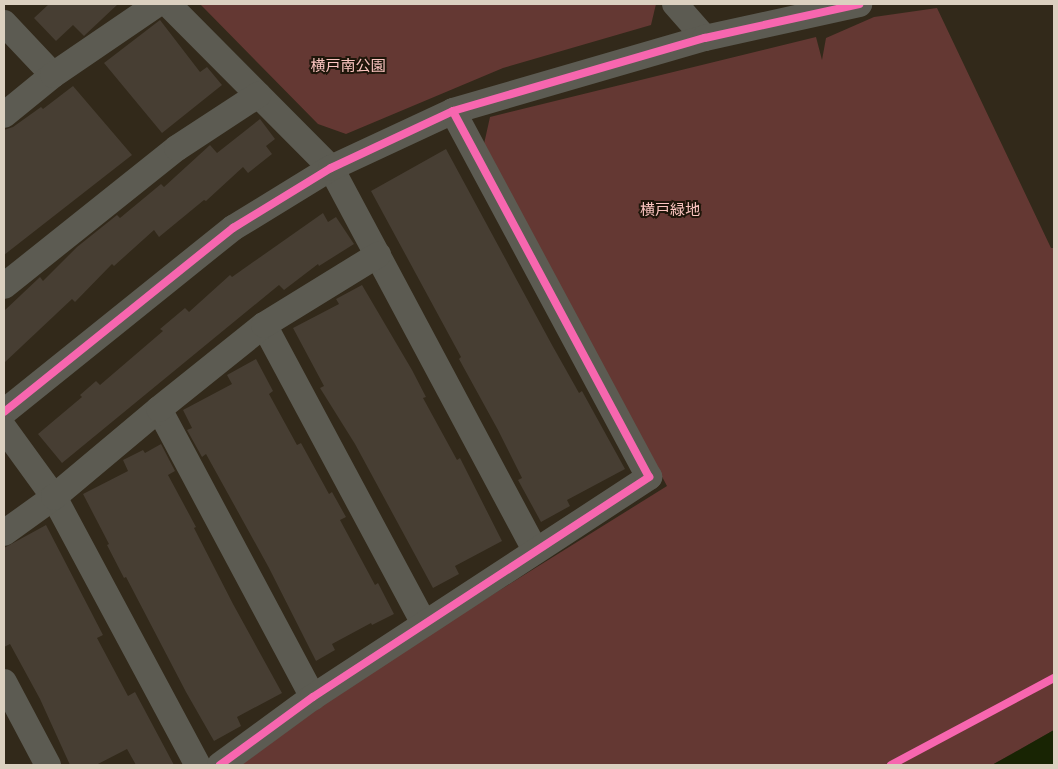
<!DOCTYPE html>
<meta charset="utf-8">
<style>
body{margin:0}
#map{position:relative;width:1058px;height:769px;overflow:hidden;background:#32291a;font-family:Helvetica,"Noto Sans JP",sans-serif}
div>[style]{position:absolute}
.green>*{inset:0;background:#643833}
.water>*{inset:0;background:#182403}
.building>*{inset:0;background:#473e33}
.minor>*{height:26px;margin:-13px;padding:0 13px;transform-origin:13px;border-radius:13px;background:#5c5b52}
.cycleway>*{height:8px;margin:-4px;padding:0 4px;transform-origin:4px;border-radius:4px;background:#f766af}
span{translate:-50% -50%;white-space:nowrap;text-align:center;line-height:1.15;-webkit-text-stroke:4px #1e160a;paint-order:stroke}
.park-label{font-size:15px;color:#fbc5c0}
.frame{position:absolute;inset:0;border:5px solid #dbd0c0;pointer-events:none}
</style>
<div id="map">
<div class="green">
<div style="clip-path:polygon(200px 4px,656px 4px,651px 25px,503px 68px,346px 134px,318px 124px)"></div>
<div style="clip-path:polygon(937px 8px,1051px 248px,1054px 248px,1054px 730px,992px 765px,232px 765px,325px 699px,667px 486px,484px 144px,490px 117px,816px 37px,822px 60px,826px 38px,874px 17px)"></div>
</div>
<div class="water">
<div style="clip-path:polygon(1054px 730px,1054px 765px,992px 765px,1012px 754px)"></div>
</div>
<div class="building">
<div style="clip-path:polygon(49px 4px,118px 4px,84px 36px,73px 25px,56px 41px,34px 18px)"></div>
<div style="clip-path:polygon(160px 20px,200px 72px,207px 67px,222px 85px,162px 133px,104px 63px)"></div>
<div style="clip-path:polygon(73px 86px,132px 155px,4px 255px,4px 130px,13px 127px,41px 107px,43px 109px)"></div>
<div style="clip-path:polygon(260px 119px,275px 139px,266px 146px,272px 154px,248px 173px,243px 167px,206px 201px,204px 200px,159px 237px,154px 230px,114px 266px,112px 264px,75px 302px,72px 299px,4px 363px,4px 311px,40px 277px,43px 281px,77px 247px,117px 215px,120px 218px,161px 184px,164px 187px,210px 145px,217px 153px)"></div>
<div style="clip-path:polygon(446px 149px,552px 345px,579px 393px,582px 391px,625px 469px,567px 500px,570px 506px,541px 522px,518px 480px,522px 478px,498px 430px,459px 359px,461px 357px,371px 191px)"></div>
<div style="clip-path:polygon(323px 213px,328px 222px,336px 217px,354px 244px,319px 266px,318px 264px,284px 290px,279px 285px,62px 463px,38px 434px,82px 397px,80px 395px,96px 381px,100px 385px,163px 331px,160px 329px,185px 308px,189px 312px,230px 275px,232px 277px)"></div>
<div style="clip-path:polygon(362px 285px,412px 370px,426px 397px,423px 398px,457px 460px,460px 458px,502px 541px,455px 566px,459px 574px,433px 588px,355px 444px,320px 388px,324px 386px,293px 328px,339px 304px,336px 299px)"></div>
<div style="clip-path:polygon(256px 359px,273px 391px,269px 394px,297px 445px,301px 443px,329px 494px,332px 492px,346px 517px,340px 520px,375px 585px,378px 583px,394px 614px,372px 625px,371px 623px,332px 644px,335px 650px,316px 661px,269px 568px,206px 454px,202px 457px,187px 430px,192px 428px,183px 410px,232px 384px,227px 375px)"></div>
<div style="clip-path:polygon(161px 444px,175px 471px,168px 475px,196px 527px,194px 528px,233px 604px,282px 693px,237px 717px,241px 726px,214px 741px,186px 692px,126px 577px,124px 578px,107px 545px,109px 544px,83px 494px,128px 471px,123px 460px,143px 450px,145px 453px)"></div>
<div style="clip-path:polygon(46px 525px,103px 635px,97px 638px,128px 696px,135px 692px,174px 765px,136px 765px,127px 749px,96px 765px,70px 765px,40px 699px,10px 644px,4px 647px,4px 548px)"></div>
</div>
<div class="minor">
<div style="left:168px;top:4px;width:231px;rotate:45.2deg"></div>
<div style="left:331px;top:168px;width:433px;rotate:61.9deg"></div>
<div style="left:675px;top:4px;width:45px;rotate:48.6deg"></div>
<div style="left:4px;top:23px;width:71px;rotate:46.7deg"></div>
<div style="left:4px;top:115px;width:63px;rotate:-39.2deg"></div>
<div style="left:53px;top:75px;width:126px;rotate:-34.3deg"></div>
<div style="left:4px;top:286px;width:221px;rotate:-38.6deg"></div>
<div style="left:177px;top:148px;width:97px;rotate:-33.2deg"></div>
<div style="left:264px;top:325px;width:339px;rotate:61.8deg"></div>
<div style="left:159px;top:409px;width:327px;rotate:61.9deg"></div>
<div style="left:4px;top:412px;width:294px;rotate:-38.8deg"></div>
<div style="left:233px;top:228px;width:115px;rotate:-31.5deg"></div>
<div style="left:331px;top:168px;width:135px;rotate:-25deg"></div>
<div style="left:453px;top:111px;width:262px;rotate:-16.2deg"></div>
<div style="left:705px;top:38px;width:158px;rotate:-12.4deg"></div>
<div style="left:4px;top:428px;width:85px;rotate:54.1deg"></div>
<div style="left:54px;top:497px;width:304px;rotate:61.8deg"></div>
<div style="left:4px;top:533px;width:62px;rotate:-35.8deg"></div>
<div style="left:54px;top:497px;width:137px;rotate:-40deg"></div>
<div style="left:159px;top:409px;width:134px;rotate:-38.7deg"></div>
<div style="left:264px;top:325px;width:134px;rotate:-31.6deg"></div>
<div style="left:4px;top:682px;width:94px;rotate:62.1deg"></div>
<div style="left:220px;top:765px;width:115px;rotate:-36.2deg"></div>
<div style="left:313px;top:697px;width:402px;rotate:-33.2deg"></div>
<div style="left:649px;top:477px;width:415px;rotate:-118.2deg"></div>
</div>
<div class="cycleway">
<div style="left:4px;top:412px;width:294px;rotate:-38.8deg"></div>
<div style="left:233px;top:228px;width:115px;rotate:-31.5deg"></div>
<div style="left:331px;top:168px;width:135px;rotate:-25deg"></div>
<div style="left:453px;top:111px;width:262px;rotate:-16.2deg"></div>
<div style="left:705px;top:38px;width:158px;rotate:-12.4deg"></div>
<div style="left:220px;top:765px;width:115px;rotate:-36.2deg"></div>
<div style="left:313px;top:697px;width:402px;rotate:-33.2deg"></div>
<div style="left:649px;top:477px;width:415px;rotate:-118.2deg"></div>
<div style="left:891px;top:765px;width:185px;rotate:-28.1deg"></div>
</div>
<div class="park-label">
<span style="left:348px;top:66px">横戸南公園</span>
<span style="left:670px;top:210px">横戸緑地</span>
</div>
<div class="frame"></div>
</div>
